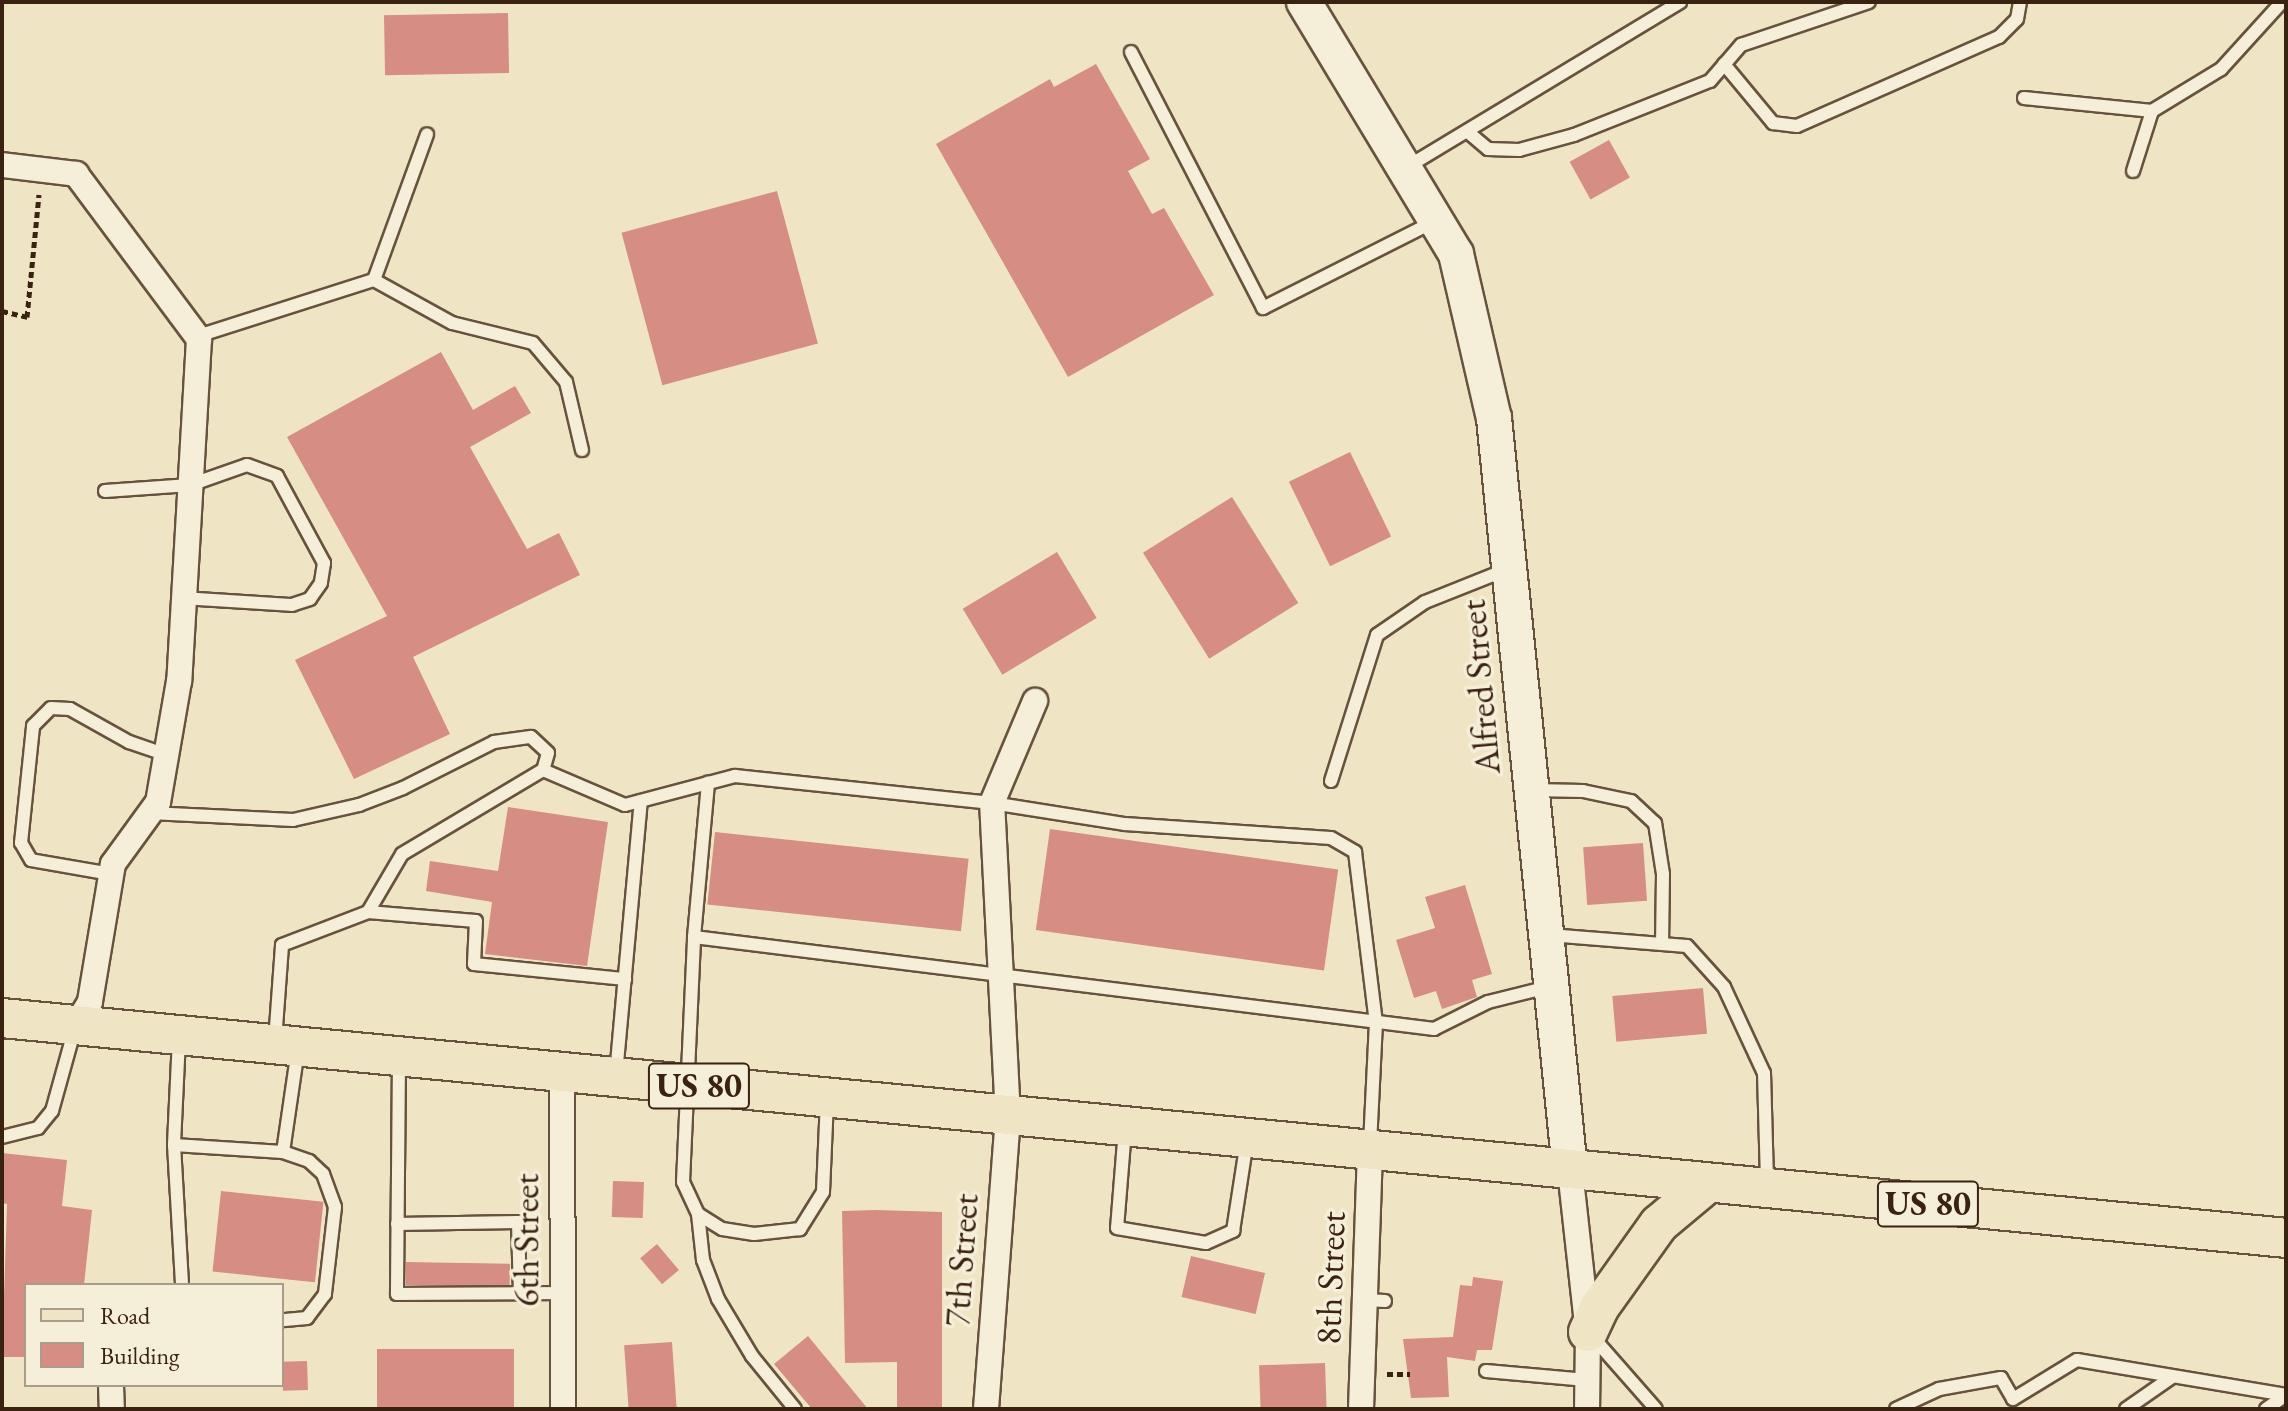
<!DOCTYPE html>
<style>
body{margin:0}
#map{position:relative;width:2288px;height:1411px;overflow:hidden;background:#efe5c5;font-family:"EB Garamond",serif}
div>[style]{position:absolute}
.building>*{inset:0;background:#d68d84;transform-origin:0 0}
.path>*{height:5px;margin-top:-2.5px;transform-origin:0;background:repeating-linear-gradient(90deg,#3a2210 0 6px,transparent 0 10px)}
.roads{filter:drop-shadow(2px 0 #67533d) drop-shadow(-2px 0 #67533d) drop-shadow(0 2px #67533d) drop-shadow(0 -2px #67533d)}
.lane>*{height:12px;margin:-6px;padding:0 6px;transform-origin:6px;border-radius:6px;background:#f5eed9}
.street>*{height:24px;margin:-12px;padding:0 12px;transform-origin:12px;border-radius:12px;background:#f5eed9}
.secondary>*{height:34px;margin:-17px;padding:0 17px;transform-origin:17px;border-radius:17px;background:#f5eed9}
.primary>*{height:38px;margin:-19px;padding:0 19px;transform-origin:19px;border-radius:19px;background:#efe5c5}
span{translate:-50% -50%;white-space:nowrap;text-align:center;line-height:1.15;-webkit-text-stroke:7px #f5eed9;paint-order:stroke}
.shield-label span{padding:2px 6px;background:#f5eed9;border:2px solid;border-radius:6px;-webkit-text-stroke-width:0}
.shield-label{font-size:34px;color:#3a2210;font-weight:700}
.street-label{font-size:36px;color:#3a2210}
.frame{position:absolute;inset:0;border:4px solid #3a2210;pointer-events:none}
.legend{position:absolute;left:24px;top:1283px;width:260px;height:104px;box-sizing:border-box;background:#f5eed9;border:2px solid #aa9c89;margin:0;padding:10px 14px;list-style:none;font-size:24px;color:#3a2210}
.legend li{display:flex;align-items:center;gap:16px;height:40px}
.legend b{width:40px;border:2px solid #aa9c89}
</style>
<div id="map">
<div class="building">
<div style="left:508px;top:13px;width:60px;height:124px;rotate:89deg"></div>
<div style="clip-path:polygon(1096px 64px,1150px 159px,1128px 171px,1152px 214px,1164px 208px,1214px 295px,1068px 377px,936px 144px,1050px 79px,1054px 87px)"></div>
<div style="left:1609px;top:140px;width:43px;height:45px;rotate:61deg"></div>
<div style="left:777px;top:191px;width:158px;height:161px;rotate:75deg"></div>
<div style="clip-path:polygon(441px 352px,473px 410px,515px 386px,531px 413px,470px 447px,527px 549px,559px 533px,580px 575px,413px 657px,450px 734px,354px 779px,295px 660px,387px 616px,287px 437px)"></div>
<div style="left:1350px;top:452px;width:94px;height:68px;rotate:64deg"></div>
<div style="left:1232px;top:497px;width:125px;height:105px;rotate:58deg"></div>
<div style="left:1057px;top:552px;width:77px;height:110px;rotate:59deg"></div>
<div style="clip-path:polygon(508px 807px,608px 822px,587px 966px,485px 954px,492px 902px,426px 891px,430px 861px,498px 871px)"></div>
<div style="left:1050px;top:829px;width:291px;height:102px;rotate:8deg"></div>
<div style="left:715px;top:832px;width:255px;height:73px;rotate:6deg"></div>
<div style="left:1643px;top:843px;width:58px;height:60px;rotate:86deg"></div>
<div style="clip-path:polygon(1465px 885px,1492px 974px,1472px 980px,1477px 997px,1442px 1009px,1436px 991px,1414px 998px,1396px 940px,1435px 928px,1425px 897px)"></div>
<div style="left:1703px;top:988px;width:46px;height:91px;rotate:85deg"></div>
<div style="clip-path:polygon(2px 1153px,67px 1160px,62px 1206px,92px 1210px,84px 1285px,26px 1285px,26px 1357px,2px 1357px,7px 1204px,2px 1203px)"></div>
<div style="left:613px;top:1181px;width:31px;height:36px;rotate:2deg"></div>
<div style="left:221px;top:1191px;width:103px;height:81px;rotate:6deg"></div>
<div style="clip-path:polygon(876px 1210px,942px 1212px,942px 1409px,897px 1409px,897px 1362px,845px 1363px,842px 1211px)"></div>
<div style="left:657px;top:1244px;width:34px;height:22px;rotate:50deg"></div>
<div style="left:1191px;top:1256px;width:76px;height:42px;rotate:13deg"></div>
<div style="left:406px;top:1262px;width:104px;height:23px;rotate:1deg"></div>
<div style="clip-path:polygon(1473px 1277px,1503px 1281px,1492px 1350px,1477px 1350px,1475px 1361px,1447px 1357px,1449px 1397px,1411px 1398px,1403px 1339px,1453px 1337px,1460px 1285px,1472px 1286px)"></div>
<div style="clip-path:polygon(808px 1336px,831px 1364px,868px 1409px,812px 1409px,774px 1364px)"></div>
<div style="left:672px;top:1342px;width:67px;height:48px;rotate:86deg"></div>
<div style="left:377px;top:1349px;width:137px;height:60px"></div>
<div style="left:307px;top:1361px;width:29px;height:25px;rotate:88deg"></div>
<div style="left:1325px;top:1363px;width:46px;height:66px;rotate:88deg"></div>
</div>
<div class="path">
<div style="left:2px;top:311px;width:26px;rotate:13deg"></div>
<div style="left:27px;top:317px;width:123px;rotate:-84.4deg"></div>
<div style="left:1387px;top:1374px;width:23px"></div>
</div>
<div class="roads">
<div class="lane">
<div style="left:1131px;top:52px;width:288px;rotate:62.7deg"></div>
<div style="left:1263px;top:308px;width:191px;rotate:-26.8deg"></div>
<div style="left:1724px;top:64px;width:77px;rotate:50.3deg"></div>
<div style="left:1773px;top:123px;width:24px;rotate:7deg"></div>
<div style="left:1797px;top:126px;width:221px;rotate:-23.8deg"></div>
<div style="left:1999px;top:37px;width:25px;rotate:-45deg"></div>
<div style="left:2017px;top:19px;width:17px;rotate:-80deg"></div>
<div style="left:2024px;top:98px;width:129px;rotate:5.8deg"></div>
<div style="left:2152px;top:111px;width:81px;rotate:-31.3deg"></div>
<div style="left:2221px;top:69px;width:91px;rotate:-47.7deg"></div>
<div style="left:1469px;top:133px;width:25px;rotate:40deg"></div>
<div style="left:1488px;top:149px;width:31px;rotate:2deg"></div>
<div style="left:1519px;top:150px;width:57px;rotate:-15.3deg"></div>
<div style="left:1574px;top:135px;width:146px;rotate:-21.7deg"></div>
<div style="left:1710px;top:81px;width:48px;rotate:-49.3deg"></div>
<div style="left:1741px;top:45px;width:135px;rotate:-18.6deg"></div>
<div style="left:1407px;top:167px;width:319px;rotate:-31.1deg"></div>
<div style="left:2133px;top:171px;width:63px;rotate:-72.4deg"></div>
<div style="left:374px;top:280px;width:89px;rotate:28.9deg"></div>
<div style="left:452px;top:323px;width:83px;rotate:13.9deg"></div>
<div style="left:533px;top:343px;width:51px;rotate:49.8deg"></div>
<div style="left:566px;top:382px;width:70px;rotate:76.8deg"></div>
<div style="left:198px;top:336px;width:185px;rotate:-17.7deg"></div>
<div style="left:374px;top:280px;width:155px;rotate:-70deg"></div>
<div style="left:105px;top:491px;width:85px;rotate:-4deg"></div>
<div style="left:190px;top:485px;width:60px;rotate:-19.3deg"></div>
<div style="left:247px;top:465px;width:32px;rotate:20deg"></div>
<div style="left:277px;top:476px;width:99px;rotate:61.6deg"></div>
<div style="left:324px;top:563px;width:20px;rotate:99deg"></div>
<div style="left:321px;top:583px;width:19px;rotate:125deg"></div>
<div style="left:310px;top:599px;width:19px;rotate:162deg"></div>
<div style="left:292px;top:605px;width:108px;rotate:-176.3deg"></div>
<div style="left:1331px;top:781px;width:153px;rotate:-72.5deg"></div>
<div style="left:1377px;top:635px;width:58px;rotate:-34.5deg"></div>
<div style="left:1425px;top:602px;width:89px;rotate:-21.7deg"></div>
<div style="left:1533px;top:790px;width:50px;rotate:1.1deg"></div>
<div style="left:1583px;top:791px;width:49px;rotate:11.8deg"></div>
<div style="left:1631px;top:801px;width:33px;rotate:43deg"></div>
<div style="left:1655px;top:823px;width:52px;rotate:81.1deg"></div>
<div style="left:1663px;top:874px;width:70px;rotate:90.8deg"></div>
<div style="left:150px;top:813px;width:143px;rotate:2.8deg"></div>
<div style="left:293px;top:820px;width:68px;rotate:-12.8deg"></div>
<div style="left:359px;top:805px;width:47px;rotate:-21.1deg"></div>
<div style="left:403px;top:788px;width:102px;rotate:-26.8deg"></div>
<div style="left:494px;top:742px;width:37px;rotate:-8deg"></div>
<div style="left:531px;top:737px;width:23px;rotate:43deg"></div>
<div style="left:548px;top:753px;width:18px;rotate:106deg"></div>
<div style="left:111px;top:874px;width:81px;rotate:-170.1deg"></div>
<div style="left:31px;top:860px;width:20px;rotate:-120deg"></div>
<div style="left:21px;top:843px;width:118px;rotate:-84.1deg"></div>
<div style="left:33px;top:726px;width:25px;rotate:-45deg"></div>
<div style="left:51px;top:708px;width:19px;rotate:3deg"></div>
<div style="left:70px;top:709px;width:68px;rotate:29.2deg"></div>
<div style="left:129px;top:742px;width:39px;rotate:19deg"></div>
<div style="left:368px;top:912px;width:108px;rotate:4.8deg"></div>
<div style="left:476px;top:921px;width:43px;rotate:92.7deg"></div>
<div style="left:474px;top:964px;width:152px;rotate:5.7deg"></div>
<div style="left:1549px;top:935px;width:138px;rotate:4.6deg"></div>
<div style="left:1687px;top:946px;width:55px;rotate:47.9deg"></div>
<div style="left:1724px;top:987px;width:95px;rotate:65.1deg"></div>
<div style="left:1764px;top:1073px;width:109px;rotate:88.4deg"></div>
<div style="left:694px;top:937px;width:155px;rotate:-84.8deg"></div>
<div style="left:179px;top:1038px;width:107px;rotate:92.7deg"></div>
<div style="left:174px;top:1145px;width:140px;rotate:86.7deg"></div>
<div style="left:275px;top:1041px;width:96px;rotate:-85.8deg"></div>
<div style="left:282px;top:945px;width:92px;rotate:-21deg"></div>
<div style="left:368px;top:912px;width:67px;rotate:-59.6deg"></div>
<div style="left:402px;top:854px;width:164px;rotate:-30.8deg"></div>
<div style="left:543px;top:770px;width:89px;rotate:23.1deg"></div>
<div style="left:625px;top:805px;width:114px;rotate:-14.8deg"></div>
<div style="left:735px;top:776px;width:258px;rotate:6deg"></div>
<div style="left:992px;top:803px;width:135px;rotate:9deg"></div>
<div style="left:1125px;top:824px;width:206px;rotate:3.9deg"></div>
<div style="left:1331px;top:838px;width:28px;rotate:30deg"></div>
<div style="left:1355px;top:852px;width:171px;rotate:83deg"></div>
<div style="left:1376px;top:1022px;width:124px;rotate:92.8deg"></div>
<div style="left:399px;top:1059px;width:235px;rotate:90.5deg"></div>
<div style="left:397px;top:1294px;width:166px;rotate:-0.3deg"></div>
<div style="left:616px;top:1074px;width:274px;rotate:-84.8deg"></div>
<div style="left:827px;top:1100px;width:92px;rotate:92.5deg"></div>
<div style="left:823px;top:1192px;width:44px;rotate:121.9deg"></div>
<div style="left:800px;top:1229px;width:46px;rotate:173.8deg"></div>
<div style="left:754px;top:1234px;width:32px;rotate:-171deg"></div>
<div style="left:722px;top:1229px;width:28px;rotate:-148deg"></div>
<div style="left:698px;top:1214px;width:35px;rotate:-115deg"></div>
<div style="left:683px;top:1182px;width:245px;rotate:-87.4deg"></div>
<div style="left:694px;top:937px;width:746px;rotate:7.09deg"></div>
<div style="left:1434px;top:1029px;width:60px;rotate:-26.6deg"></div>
<div style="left:1488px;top:1002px;width:62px;rotate:-14deg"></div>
<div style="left:1125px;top:1129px;width:99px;rotate:94.6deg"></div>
<div style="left:1117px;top:1228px;width:90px;rotate:9.6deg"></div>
<div style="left:1206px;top:1243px;width:30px;rotate:-24deg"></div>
<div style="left:1233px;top:1231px;width:91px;rotate:-81.2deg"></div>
<div style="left:2px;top:1137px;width:37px;rotate:-14deg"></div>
<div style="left:38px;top:1128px;width:22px;rotate:-51deg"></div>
<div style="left:52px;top:1111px;width:86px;rotate:-74.5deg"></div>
<div style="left:174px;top:1145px;width:109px;rotate:3.7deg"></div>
<div style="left:283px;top:1152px;width:28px;rotate:19deg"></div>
<div style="left:309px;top:1161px;width:19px;rotate:43deg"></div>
<div style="left:323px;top:1174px;width:35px;rotate:70deg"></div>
<div style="left:335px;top:1207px;width:88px;rotate:96.6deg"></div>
<div style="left:325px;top:1294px;width:30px;rotate:127deg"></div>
<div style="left:307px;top:1318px;width:25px;rotate:175deg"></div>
<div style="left:283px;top:1152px;width:104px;rotate:-81.7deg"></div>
<div style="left:698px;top:1214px;width:46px;rotate:83.8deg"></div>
<div style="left:703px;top:1260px;width:42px;rotate:69deg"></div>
<div style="left:718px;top:1299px;width:66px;rotate:59.2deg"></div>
<div style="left:752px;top:1356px;width:68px;rotate:50.9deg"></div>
<div style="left:397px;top:1224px;width:121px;rotate:-0.9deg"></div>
<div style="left:518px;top:1222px;width:72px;rotate:88.4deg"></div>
<div style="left:1365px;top:1300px;width:20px;rotate:3deg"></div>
<div style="left:1591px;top:1335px;width:98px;rotate:48.7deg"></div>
<div style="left:1486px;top:1371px;width:101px;rotate:5.1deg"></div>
<div style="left:1896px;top:1409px;width:47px;rotate:-24.9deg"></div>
<div style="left:1939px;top:1389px;width:63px;rotate:-10.1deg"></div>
<div style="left:2001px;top:1378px;width:24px;rotate:60deg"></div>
<div style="left:2013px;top:1399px;width:75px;rotate:-31.4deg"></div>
<div style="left:2077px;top:1360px;width:212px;rotate:9.5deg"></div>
<div style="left:2126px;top:1409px;width:56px;rotate:-34.8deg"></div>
<div style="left:2266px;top:1409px;width:24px;rotate:-35deg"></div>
</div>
<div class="street">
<div style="left:2px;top:165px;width:75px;rotate:6.9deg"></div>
<div style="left:76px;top:174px;width:206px;rotate:53.3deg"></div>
<div style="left:199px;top:339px;width:343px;rotate:93.3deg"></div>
<div style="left:179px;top:681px;width:123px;rotate:99.8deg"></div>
<div style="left:158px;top:802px;width:77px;rotate:126deg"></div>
<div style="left:113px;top:864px;width:140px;rotate:99.5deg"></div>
<div style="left:90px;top:1002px;width:27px;rotate:121deg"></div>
<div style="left:562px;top:1072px;width:337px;rotate:89.8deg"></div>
<div style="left:1570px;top:1170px;width:163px;rotate:83.7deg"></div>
<div style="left:1588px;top:1332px;width:77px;rotate:90.7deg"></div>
<div style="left:111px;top:1385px;width:24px;rotate:88deg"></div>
<div style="left:986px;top:1409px;width:293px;rotate:-85.7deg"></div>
<div style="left:1008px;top:1117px;width:314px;rotate:-92.9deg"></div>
<div style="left:992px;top:803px;width:111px;rotate:-67.1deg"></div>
<div style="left:1361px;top:1409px;width:260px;rotate:-88deg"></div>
</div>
<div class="secondary">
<div style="left:1304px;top:2px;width:294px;rotate:58.9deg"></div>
<div style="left:1456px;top:254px;width:168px;rotate:77deg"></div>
<div style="left:1494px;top:418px;width:756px;rotate:84.23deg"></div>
</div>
<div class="primary">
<div style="left:2px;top:1018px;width:2295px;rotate:5.5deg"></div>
<div style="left:1588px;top:1332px;width:26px;rotate:-65deg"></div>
<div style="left:1599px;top:1308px;width:103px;rotate:-54.5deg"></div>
<div style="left:1659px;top:1224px;width:64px;rotate:-39.9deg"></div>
</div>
</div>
<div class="shield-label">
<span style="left:699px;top:1086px">US 80</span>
<span style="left:1928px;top:1204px">US 80</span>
</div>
<div class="street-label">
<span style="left:1480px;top:687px;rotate:-95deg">Alfred Street</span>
<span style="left:526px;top:1240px;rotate:-90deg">6th Street</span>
<span style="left:961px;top:1260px;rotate:-86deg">7th Street</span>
<span style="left:1330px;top:1278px;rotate:-88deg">8th Street</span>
</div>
<div class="frame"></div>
<ul class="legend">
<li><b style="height:10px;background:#efe5c5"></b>Road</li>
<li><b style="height:22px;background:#d68d84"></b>Building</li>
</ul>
</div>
